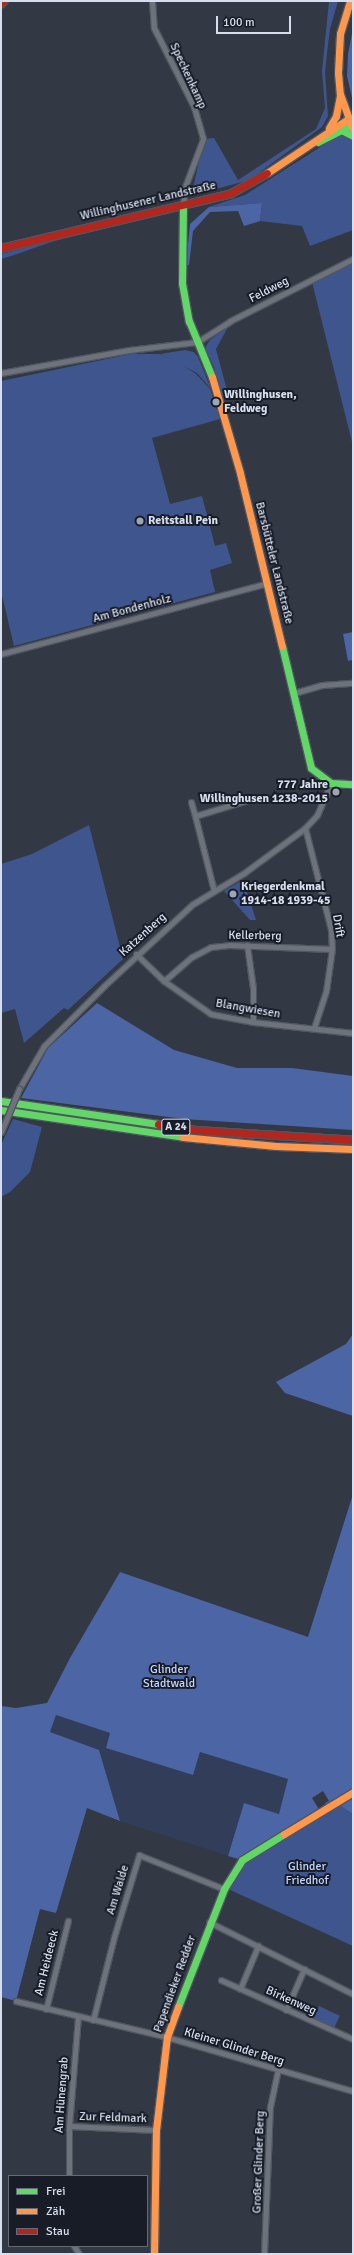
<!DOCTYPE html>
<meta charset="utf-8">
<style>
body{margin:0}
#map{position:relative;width:354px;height:2255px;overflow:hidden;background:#323844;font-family:Signika,sans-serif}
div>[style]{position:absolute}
.built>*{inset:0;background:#313d59}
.green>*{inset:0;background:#3f558e;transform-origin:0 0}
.forest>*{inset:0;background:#4b65a5}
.roads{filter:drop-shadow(1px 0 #505661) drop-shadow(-1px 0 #505661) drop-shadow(0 1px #505661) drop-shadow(0 -1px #505661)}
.street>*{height:5px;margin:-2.5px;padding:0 2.5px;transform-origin:2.5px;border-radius:2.5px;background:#6d727b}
.fast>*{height:7px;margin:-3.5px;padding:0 3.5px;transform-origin:3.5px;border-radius:3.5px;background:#63d668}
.slow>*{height:7px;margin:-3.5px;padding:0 3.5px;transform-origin:3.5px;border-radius:3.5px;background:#ff974d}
.jam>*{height:7px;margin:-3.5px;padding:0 3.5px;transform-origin:3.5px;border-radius:3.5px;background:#b3261e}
.bridges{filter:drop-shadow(1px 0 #505661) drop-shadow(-1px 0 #505661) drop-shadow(0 1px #505661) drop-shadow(0 -1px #505661)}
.street-bridge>*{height:5px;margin:-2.5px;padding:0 2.5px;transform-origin:2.5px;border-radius:2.5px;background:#6d727b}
.dots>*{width:11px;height:11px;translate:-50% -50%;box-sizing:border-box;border:2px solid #171c27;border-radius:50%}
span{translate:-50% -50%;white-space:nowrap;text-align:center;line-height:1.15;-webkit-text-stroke:4px #171c27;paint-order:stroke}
.shield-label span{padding:1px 3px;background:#171c27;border:1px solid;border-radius:3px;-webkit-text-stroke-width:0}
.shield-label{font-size:11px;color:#d7deee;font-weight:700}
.street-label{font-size:12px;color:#d7deee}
.poi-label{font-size:12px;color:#d7deee;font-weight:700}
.left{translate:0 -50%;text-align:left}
.right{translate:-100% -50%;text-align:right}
.park-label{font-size:12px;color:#c2d4fc}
.frame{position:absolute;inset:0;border:2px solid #d7deee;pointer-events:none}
.legend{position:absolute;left:8px;top:2175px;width:140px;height:72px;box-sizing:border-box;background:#171c27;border:1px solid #646a77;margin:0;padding:5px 7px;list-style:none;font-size:12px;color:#d7deee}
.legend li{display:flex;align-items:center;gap:8px;height:20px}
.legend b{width:20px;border:1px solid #646a77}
.scale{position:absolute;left:216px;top:16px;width:75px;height:18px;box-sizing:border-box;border:2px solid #d7deee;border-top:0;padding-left:5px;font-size:12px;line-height:14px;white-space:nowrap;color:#d7deee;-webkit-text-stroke:3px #171c27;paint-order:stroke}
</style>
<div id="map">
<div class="built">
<div style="clip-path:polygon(56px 1715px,110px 1733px,107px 1747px,193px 1775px,200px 1752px,289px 1779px,279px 1814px,244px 1804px,228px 1856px,120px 1821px,99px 1750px,50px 1732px)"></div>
</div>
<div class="green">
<div style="clip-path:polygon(329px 1px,338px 1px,330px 29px,327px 53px,325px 73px,328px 116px,322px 127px,249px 180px,216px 189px,199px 191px,193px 188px,204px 139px,214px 138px,238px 180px,316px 129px,325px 108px,322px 71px)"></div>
<div style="clip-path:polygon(341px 134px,347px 134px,353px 141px,353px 230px,310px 246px,302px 226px,260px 221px,262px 203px,209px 207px,245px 195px)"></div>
<div style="clip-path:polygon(60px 239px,14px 255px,1px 259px,1px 254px)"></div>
<div style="clip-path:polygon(353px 262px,353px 446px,312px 282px)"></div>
<div style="clip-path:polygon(228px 327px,216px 349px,228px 394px,222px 400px,214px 367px,205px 348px,210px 340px)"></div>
<div style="clip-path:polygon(185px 350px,194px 352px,198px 357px,211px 389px,197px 373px,160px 354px)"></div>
<div style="clip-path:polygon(131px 354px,159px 354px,178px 362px,196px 374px,210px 389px,220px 419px,152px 438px,170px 504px,202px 496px,215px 546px,226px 543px,232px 563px,210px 570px,215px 592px,14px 646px,1px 591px,1px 381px)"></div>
<div style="clip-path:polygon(89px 825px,123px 959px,68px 1010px,64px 1008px,24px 1043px,15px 1009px,1px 1013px,1px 864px,32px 854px)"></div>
<div style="clip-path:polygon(243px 880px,256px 920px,250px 920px,224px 891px)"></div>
<div style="clip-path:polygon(13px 1119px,42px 1127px,30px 1172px,10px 1192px,1px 1197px,1px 1145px)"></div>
<div style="clip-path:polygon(336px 1803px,353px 1814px,353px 1946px,226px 1888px,242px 1860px)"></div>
<div style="left:319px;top:2006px;width:23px;height:15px;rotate:25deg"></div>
</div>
<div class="forest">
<div style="clip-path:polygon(353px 28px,353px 102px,347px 76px,348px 54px)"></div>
<div style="clip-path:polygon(262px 203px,260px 221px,244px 226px,238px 211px,210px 212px,193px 231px,189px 265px,186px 265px,190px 224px,209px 207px)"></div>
<div style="clip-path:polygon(353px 632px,353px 660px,348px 661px,343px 634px)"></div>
<div style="clip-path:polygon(97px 1003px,174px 1050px,237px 1068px,292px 1068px,353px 1076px,353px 1130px,184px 1119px,21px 1098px,48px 1048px)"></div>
<div style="clip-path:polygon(353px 1334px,353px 1416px,285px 1393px,276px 1382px,346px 1344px)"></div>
<div style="clip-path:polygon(353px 1494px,353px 1814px,336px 1803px,328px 1807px,325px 1803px,329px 1801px,323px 1791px,312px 1798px,320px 1811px,242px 1860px,228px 1856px,244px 1803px,279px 1814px,288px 1779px,200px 1752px,193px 1775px,106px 1748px,110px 1733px,56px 1715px,50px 1732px,99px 1750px,120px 1821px,87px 1808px,56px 1913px,40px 1909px,16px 2001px,1px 1997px,1px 1706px,16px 1708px,47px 1703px,70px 1658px,120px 1572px,308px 1637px)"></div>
</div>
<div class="roads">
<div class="street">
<div style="left:152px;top:1px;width:27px;rotate:86deg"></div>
<div style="left:154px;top:28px;width:89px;rotate:63.1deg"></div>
<div style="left:194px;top:107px;width:33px;rotate:74deg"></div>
<div style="left:203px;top:139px;width:51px;rotate:110.6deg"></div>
<div style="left:185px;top:187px;width:18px;rotate:96deg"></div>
<div style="left:1px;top:373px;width:130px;rotate:-10.2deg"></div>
<div style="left:129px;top:350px;width:68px;rotate:-6.7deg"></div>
<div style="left:197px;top:342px;width:39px;rotate:-32deg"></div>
<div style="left:230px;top:321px;width:138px;rotate:-26.8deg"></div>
<div style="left:1px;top:654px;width:276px;rotate:-14.9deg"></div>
<div style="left:294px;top:693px;width:29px;rotate:-16deg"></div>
<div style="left:322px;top:685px;width:31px;rotate:-4deg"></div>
<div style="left:191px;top:802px;width:15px;rotate:74deg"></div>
<div style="left:305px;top:828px;width:105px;rotate:75.7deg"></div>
<div style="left:331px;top:930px;width:19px;rotate:87deg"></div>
<div style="left:332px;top:949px;width:42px;rotate:98.1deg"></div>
<div style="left:326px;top:991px;width:39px;rotate:108deg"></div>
<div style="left:214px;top:891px;width:77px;rotate:-104.2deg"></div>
<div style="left:195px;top:816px;width:59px;rotate:-16.9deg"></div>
<div style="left:247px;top:945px;width:43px;rotate:82.1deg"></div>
<div style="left:253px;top:988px;width:34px;rotate:90deg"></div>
<div style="left:136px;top:954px;width:39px;rotate:44deg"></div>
<div style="left:164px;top:981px;width:57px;rotate:35.1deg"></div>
<div style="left:211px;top:1014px;width:43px;rotate:10.8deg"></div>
<div style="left:253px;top:1022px;width:101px;rotate:6.3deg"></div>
<div style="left:164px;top:981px;width:37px;rotate:-41deg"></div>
<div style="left:192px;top:957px;width:21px;rotate:-28deg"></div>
<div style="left:211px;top:947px;width:18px;rotate:-6deg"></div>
<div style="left:229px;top:945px;width:103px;rotate:2.2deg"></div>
<div style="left:19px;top:1089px;width:50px;rotate:-59.8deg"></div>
<div style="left:44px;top:1046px;width:85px;rotate:-45deg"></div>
<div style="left:104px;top:986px;width:121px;rotate:-42.7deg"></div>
<div style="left:193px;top:904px;width:60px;rotate:-31.3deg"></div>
<div style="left:244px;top:873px;width:76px;rotate:-36.4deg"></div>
<div style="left:305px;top:828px;width:18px;rotate:-47deg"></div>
<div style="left:317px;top:815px;width:35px;rotate:-66deg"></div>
<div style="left:209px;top:1922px;width:161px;rotate:26.6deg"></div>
<div style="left:221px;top:1980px;width:145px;rotate:24.1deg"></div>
<div style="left:240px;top:1989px;width:47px;rotate:-67.3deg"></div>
<div style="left:16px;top:2001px;width:155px;rotate:13.4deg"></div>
<div style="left:167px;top:2037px;width:194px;rotate:16.2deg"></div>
<div style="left:46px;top:2009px;width:91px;rotate:-76deg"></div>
<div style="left:286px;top:2010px;width:45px;rotate:-66.3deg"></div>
<div style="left:93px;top:2020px;width:86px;rotate:-75.8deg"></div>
<div style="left:114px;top:1937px;width:86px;rotate:-73deg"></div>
<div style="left:139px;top:1855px;width:92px;rotate:21.8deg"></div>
<div style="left:69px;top:2126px;width:87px;rotate:2.6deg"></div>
<div style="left:69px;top:2176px;width:50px;rotate:-90deg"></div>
<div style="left:69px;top:2126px;width:110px;rotate:-85.3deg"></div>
<div style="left:74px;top:2246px;width:9px;rotate:58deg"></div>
<div style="left:264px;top:2254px;width:147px;rotate:-87.7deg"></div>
<div style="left:270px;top:2107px;width:38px;rotate:-78deg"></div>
</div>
<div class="fast">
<div style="left:343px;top:131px;width:11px;rotate:27deg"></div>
<div style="left:318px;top:142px;width:37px;rotate:-27deg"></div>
<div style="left:183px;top:205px;width:78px;rotate:90.7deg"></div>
<div style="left:182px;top:283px;width:39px;rotate:80deg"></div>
<div style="left:189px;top:321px;width:61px;rotate:67.7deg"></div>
<div style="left:282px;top:646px;width:125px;rotate:76.6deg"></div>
<div style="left:311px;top:768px;width:25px;rotate:37deg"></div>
<div style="left:331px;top:783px;width:22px;rotate:3deg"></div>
<div style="left:1px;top:1101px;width:159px;rotate:8.3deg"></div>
<div style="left:1px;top:1110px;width:184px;rotate:8.4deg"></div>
<div style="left:178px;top:2007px;width:127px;rotate:-68.7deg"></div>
<div style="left:224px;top:1889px;width:34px;rotate:-58deg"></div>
<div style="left:242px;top:1860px;width:49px;rotate:-31.8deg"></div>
</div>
<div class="slow">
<div style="left:350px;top:1px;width:34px;rotate:107deg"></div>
<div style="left:340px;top:34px;width:39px;rotate:93deg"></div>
<div style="left:338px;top:73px;width:21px;rotate:85deg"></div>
<div style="left:340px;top:94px;width:37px;rotate:70deg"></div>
<div style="left:329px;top:128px;width:14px;rotate:-60deg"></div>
<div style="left:336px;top:116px;width:20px;rotate:-79deg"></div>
<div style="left:267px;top:173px;width:97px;rotate:-33.7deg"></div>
<div style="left:212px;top:377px;width:100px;rotate:73.7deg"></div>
<div style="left:240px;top:473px;width:178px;rotate:76.4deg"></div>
<div style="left:183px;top:1137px;width:93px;rotate:5.5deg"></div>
<div style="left:276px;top:1146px;width:77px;rotate:2.2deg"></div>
<div style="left:284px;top:1834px;width:81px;rotate:-31.3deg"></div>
<div style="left:154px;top:2254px;width:124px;rotate:-89.1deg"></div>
<div style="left:156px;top:2130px;width:94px;rotate:-83.3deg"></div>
<div style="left:167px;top:2037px;width:32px;rotate:-70deg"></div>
</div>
<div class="jam">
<div style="left:1px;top:3px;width:3px;rotate:-45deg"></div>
<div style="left:1px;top:248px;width:236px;rotate:-13.4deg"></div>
<div style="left:231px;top:193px;width:41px;rotate:-29.1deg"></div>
<div style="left:158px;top:1124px;width:38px;rotate:9deg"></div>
<div style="left:196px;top:1130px;width:157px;rotate:3.6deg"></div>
</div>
</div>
<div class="bridges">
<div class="street-bridge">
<div style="left:1px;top:1132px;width:47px;rotate:-67.3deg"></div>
</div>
</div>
<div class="dots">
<div style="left:216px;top:402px;background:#9da4b2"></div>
<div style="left:140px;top:521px;background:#9da4b2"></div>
<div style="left:336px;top:792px;background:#9da4b2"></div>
<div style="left:233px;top:894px;background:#9da4b2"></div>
</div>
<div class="shield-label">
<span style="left:176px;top:1127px">A 24</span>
</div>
<div class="street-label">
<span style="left:188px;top:76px;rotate:65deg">Speckenkamp</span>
<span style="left:148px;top:201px;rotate:-13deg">Willinghusener Landstraße</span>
<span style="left:269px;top:290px;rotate:-27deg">Feldweg</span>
<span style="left:274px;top:563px;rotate:76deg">Barsbütteler Landstraße</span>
<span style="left:132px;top:609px;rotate:-15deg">Am Bondenholz</span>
<span style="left:338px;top:926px;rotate:80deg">Drift</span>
<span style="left:143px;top:935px;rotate:-42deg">Katzenberg</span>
<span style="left:255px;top:936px;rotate:1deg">Kellerberg</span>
<span style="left:248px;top:1009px;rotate:10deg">Blangwiesen</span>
<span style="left:118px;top:1890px;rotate:-73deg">Am Walde</span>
<span style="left:47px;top:1963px;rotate:-76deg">Am Heideeck</span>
<span style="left:175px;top:1984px;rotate:-70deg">Papendieker Redder</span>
<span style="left:291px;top:2001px;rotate:24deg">Birkenweg</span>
<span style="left:234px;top:2047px;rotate:17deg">Kleiner Glinder Berg</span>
<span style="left:62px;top:2095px;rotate:-86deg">Am Hünengrab</span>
<span style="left:113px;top:2118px;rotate:2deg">Zur Feldmark</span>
<span style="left:259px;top:2162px;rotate:-88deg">Großer Glinder Berg</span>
</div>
<div class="poi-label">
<span class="left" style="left:224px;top:402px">Willinghusen,<br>Feldweg</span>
<span class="left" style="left:148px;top:521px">Reitstall Pein</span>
<span class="right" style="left:328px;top:792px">777 Jahre<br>Willinghusen 1238-2015</span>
<span class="left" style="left:241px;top:894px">Kriegerdenkmal<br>1914-18 1939-45</span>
</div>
<div class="park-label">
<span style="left:169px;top:1677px">Glinder<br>Stadtwald</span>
<span style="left:307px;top:1874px">Glinder<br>Friedhof</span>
</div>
<div class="frame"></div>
<ul class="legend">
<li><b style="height:5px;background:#63d668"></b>Frei</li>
<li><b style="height:5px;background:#ff974d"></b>Zäh</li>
<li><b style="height:5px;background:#b3261e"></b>Stau</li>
</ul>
<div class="scale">100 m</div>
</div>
